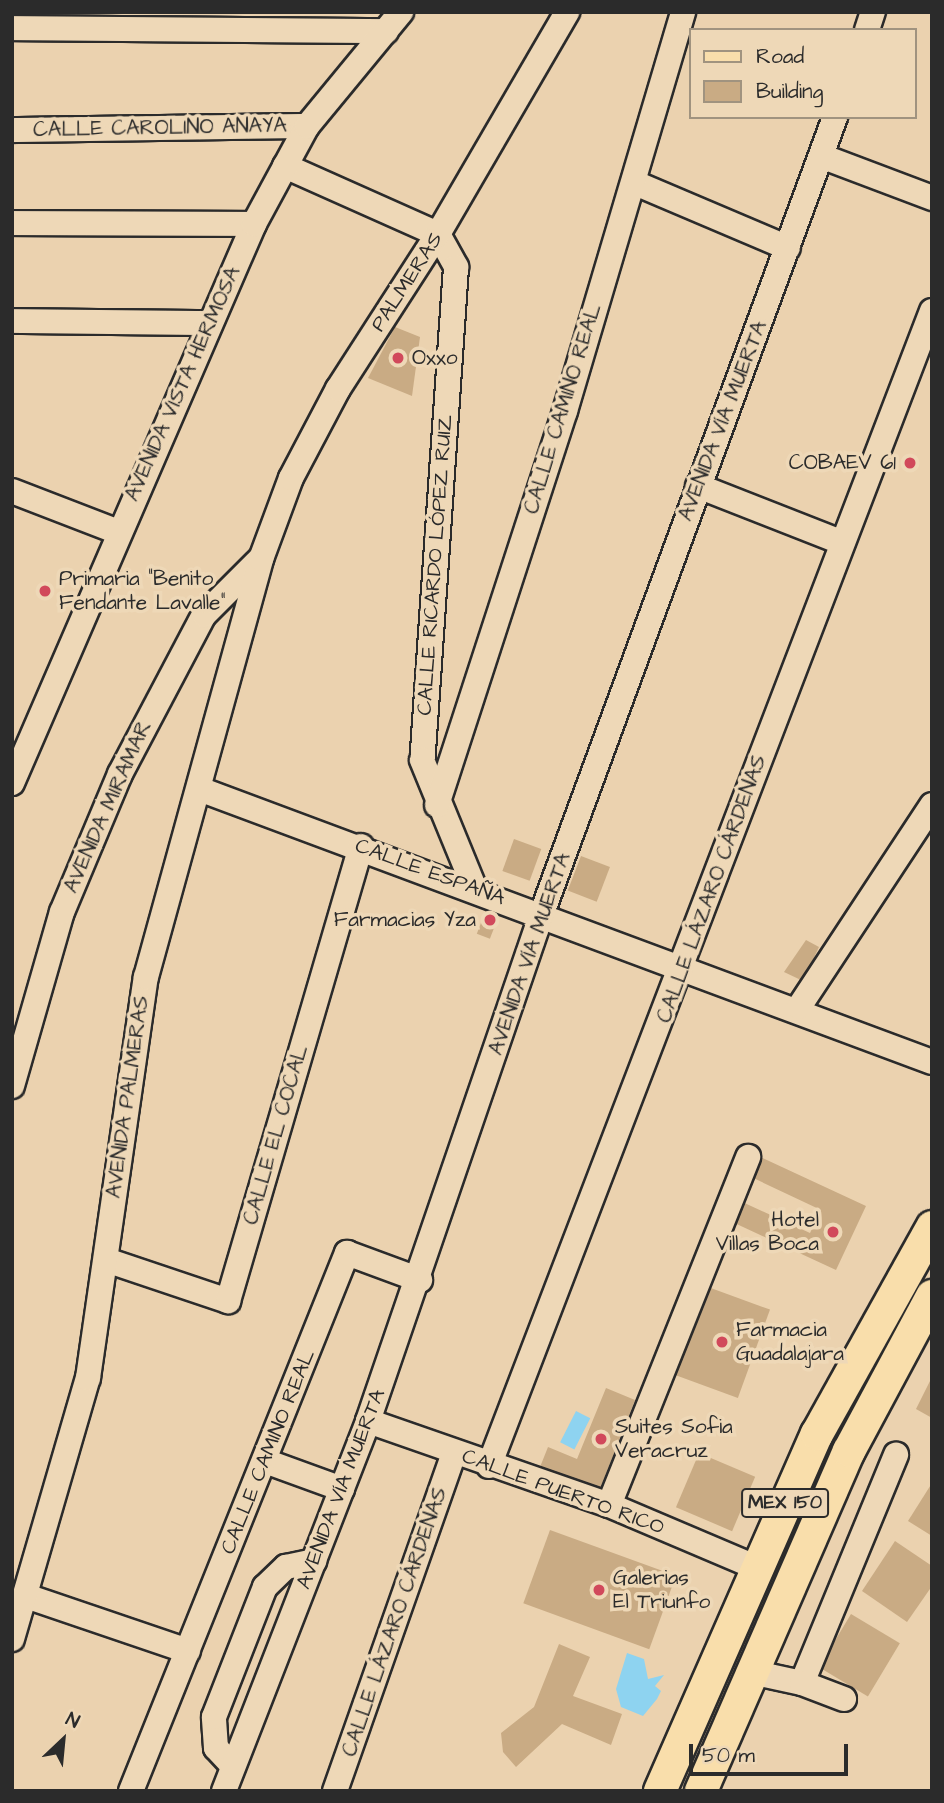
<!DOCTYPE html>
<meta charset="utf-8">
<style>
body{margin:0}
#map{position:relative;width:944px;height:1803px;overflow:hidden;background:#ebd2af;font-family:"Architects Daughter",sans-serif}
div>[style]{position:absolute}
.water>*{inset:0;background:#8ed3f0;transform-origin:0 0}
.building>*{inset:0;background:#c9ab84;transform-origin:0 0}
.roads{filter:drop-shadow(2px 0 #2b2b2b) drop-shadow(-2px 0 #2b2b2b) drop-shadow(0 2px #2b2b2b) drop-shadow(0 -2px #2b2b2b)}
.minor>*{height:24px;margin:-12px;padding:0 12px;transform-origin:12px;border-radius:12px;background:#eed8b7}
.major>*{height:32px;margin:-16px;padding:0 16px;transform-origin:16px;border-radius:16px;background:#f9deab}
.dots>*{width:19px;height:19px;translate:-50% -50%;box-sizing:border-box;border:4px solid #eed8b7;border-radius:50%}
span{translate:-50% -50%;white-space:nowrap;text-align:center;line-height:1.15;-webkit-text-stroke:7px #eed8b7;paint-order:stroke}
.shield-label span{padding:2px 5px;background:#eed8b7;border:2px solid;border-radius:5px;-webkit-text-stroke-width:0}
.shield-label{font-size:19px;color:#2b2b2b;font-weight:700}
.street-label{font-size:21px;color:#2b2b2b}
.poi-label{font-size:21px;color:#2b2b2b}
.left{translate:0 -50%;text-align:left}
.right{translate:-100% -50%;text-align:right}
.frame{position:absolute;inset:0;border:14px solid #2b2b2b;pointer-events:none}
.legend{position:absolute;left:689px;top:28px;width:228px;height:91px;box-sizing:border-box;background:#eed8b7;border:2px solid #a0937f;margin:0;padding:9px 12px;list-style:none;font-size:21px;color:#2b2b2b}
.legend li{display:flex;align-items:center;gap:14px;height:35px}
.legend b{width:35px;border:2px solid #a0937f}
.north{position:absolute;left:28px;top:1705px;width:70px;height:70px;-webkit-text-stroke:5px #eed8b7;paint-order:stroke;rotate:26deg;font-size:19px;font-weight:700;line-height:28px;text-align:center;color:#2b2b2b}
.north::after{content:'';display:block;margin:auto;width:24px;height:32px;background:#2b2b2b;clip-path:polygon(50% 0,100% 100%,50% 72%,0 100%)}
.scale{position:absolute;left:689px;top:1744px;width:159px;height:32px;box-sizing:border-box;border:4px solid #2b2b2b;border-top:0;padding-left:9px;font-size:21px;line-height:24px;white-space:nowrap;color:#2b2b2b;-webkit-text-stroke:5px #eed8b7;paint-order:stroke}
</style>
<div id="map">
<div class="water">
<div style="left:576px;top:1411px;width:16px;height:35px;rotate:27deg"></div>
<div style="clip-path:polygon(627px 1653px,644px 1659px,648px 1679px,664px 1675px,655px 1686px,661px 1691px,657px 1699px,643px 1716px,621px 1707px,616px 1689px)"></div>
</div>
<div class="building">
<div style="clip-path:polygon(395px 327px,420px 337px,412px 396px,368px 378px)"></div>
<div style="left:514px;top:839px;width:29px;height:34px;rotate:20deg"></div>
<div style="left:581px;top:856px;width:31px;height:37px;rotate:21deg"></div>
<div style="left:489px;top:902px;width:14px;height:34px;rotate:21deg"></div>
<div style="clip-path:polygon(806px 940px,819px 947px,803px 981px,784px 972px)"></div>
<div style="clip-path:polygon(758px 1156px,866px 1206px,836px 1270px,728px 1220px,738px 1200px,810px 1233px,821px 1210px,749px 1176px)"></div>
<div style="left:708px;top:1287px;width:66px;height:94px;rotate:20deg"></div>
<div style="clip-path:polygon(932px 1377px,932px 1418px,916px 1409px)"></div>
<div style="clip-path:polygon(606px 1388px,635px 1400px,599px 1491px,540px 1467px,548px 1447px,577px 1459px)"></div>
<div style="left:699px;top:1453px;width:61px;height:59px;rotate:23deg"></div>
<div style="clip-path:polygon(932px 1483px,932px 1536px,908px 1521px)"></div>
<div style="left:550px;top:1530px;width:134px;height:78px;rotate:20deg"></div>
<div style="clip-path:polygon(895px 1541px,932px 1566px,932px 1586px,907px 1622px,862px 1591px)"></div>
<div style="left:851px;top:1614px;width:57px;height:62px;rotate:31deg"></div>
<div style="clip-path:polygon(559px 1644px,590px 1657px,573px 1696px,622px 1714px,611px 1745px,562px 1724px,516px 1767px,503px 1752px,501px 1733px,534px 1707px)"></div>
</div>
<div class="roads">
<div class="minor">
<div style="left:12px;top:28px;width:374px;rotate:0.5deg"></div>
<div style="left:867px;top:30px;width:19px;rotate:-72deg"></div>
<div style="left:12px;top:130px;width:295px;rotate:-0.8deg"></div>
<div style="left:821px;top:156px;width:119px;rotate:20.7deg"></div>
<div style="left:285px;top:166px;width:167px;rotate:24deg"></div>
<div style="left:635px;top:183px;width:166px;rotate:23deg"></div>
<div style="left:12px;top:223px;width:242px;rotate:0.2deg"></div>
<div style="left:438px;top:234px;width:38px;rotate:61deg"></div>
<div style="left:456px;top:267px;width:494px;rotate:93.9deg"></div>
<div style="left:422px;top:760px;width:139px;rotate:67.7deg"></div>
<div style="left:12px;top:321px;width:198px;rotate:0.6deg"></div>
<div style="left:698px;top:486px;width:154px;rotate:21.4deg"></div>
<div style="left:12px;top:491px;width:114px;rotate:21.1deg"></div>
<div style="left:12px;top:783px;width:609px;rotate:-66.59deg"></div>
<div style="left:254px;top:224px;width:111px;rotate:-61.6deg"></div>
<div style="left:307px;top:126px;width:148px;rotate:-50.5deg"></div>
<div style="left:202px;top:790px;width:779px;rotate:20.44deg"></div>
<div style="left:437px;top:805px;width:414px;rotate:-72deg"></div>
<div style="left:565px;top:411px;width:416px;rotate:-73.5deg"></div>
<div style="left:799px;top:1007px;width:242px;rotate:-56.6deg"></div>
<div style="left:12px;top:1086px;width:181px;rotate:-74deg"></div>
<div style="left:62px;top:912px;width:150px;rotate:-67.2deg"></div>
<div style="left:120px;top:774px;width:180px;rotate:-62.2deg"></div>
<div style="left:204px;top:615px;width:79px;rotate:-45deg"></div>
<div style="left:106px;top:1260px;width:129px;rotate:18.6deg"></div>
<div style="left:228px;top:1301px;width:474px;rotate:-73.7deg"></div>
<div style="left:368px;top:1421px;width:255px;rotate:19.2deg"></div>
<div style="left:609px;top:1505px;width:159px;rotate:23deg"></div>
<div style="left:265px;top:1461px;width:82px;rotate:20deg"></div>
<div style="left:489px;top:1466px;width:1237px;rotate:-69.02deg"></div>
<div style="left:609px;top:1505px;width:375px;rotate:-68.2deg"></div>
<div style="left:26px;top:1596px;width:171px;rotate:18.8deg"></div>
<div style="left:12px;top:1639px;width:272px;rotate:-73.8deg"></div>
<div style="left:88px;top:1378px;width:405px;rotate:-81.8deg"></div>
<div style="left:146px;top:977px;width:434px;rotate:-74.6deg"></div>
<div style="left:261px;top:559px;width:86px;rotate:-69.7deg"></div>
<div style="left:291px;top:478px;width:101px;rotate:-62.2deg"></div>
<div style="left:338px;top:389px;width:184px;rotate:-57.2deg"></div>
<div style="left:438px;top:234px;width:257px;rotate:-59.8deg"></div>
<div style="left:751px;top:1672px;width:52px;rotate:12.2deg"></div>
<div style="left:802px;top:1683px;width:247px;rotate:-67.6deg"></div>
<div style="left:802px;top:1683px;width:45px;rotate:20.9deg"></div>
<div style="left:233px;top:1766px;width:25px;rotate:-133deg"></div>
<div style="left:216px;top:1748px;width:31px;rotate:-94deg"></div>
<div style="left:214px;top:1717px;width:140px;rotate:-68.6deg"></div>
<div style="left:265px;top:1587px;width:29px;rotate:-44deg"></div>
<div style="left:286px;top:1567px;width:29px;rotate:-12deg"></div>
<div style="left:131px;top:1791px;width:580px;rotate:-68.13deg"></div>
<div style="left:347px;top:1253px;width:78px;rotate:20.3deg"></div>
<div style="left:224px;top:1791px;width:397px;rotate:-68.7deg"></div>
<div style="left:368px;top:1421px;width:537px;rotate:-71.09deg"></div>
<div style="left:542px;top:913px;width:848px;rotate:-69.79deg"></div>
<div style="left:335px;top:1791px;width:358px;rotate:-70.6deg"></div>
</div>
<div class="major">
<div style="left:660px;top:1791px;width:390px;rotate:-66.3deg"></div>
<div style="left:817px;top:1434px;width:237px;rotate:-60.9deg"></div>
<div style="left:701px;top:1791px;width:371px;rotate:-66.5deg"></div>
<div style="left:849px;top:1451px;width:176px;rotate:-61.8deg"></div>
</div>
</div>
<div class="dots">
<div style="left:398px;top:358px;background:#d1495b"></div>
<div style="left:910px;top:463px;background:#d1495b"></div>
<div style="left:45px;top:591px;background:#d1495b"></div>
<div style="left:490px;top:920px;background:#d1495b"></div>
<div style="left:833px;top:1232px;background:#d1495b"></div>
<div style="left:722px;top:1342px;background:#d1495b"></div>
<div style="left:601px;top:1439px;background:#d1495b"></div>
<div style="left:599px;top:1590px;background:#d1495b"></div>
</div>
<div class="shield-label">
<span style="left:785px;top:1503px">MEX 150</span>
</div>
<div class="street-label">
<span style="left:160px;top:128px;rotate:-1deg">CALLE CAROLINO ANAYA</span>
<span style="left:407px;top:282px;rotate:-57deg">PALMERAS</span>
<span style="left:183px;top:384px;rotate:-66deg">AVENIDA VISTA HERMOSA</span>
<span style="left:563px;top:409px;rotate:-73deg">CALLE CAMINO REAL</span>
<span style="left:723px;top:421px;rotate:-69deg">AVENIDA VÍA MUERTA</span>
<span style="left:435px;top:565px;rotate:-86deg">CALLE RICARDO LÓPEZ RUIZ</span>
<span style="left:108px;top:807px;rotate:-66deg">AVENIDA MIRAMAR</span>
<span style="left:430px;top:872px;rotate:20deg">CALLE ESPAÑA</span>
<span style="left:712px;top:889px;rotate:-70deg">CALLE LÁZARO CÁRDENAS</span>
<span style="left:530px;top:954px;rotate:-71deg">AVENIDA VÍA MUERTA</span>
<span style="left:128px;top:1097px;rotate:-82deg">AVENIDA PALMERAS</span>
<span style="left:276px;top:1135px;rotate:-74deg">CALLE EL COCAL</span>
<span style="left:268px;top:1452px;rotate:-68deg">CALLE CAMINO REAL</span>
<span style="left:341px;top:1489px;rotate:-69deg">AVENIDA VÍA MUERTA</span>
<span style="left:563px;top:1492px;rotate:20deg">CALLE PUERTO RICO</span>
<span style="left:395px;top:1622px;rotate:-71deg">CALLE LÁZARO CÁRDENAS</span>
</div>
<div class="poi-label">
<span class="left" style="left:412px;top:358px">Oxxo</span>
<span class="right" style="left:896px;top:463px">COBAEV 61</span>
<span class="left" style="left:59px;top:591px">Primaria "Benito<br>Fendante Lavalle"</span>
<span class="right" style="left:476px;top:920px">Farmacias Yza</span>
<span class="right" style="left:819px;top:1232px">Hotel<br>Villas Boca</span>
<span class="left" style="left:736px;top:1342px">Farmacia<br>Guadalajara</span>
<span class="left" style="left:615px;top:1439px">Suites Sofia<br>Veracruz</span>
<span class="left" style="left:613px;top:1590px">Galerias<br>El Triunfo</span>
</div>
<div class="frame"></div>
<ul class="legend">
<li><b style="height:9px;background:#f9deab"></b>Road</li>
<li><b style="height:19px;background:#c9ab84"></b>Building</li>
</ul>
<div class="north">N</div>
<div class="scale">50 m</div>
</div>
